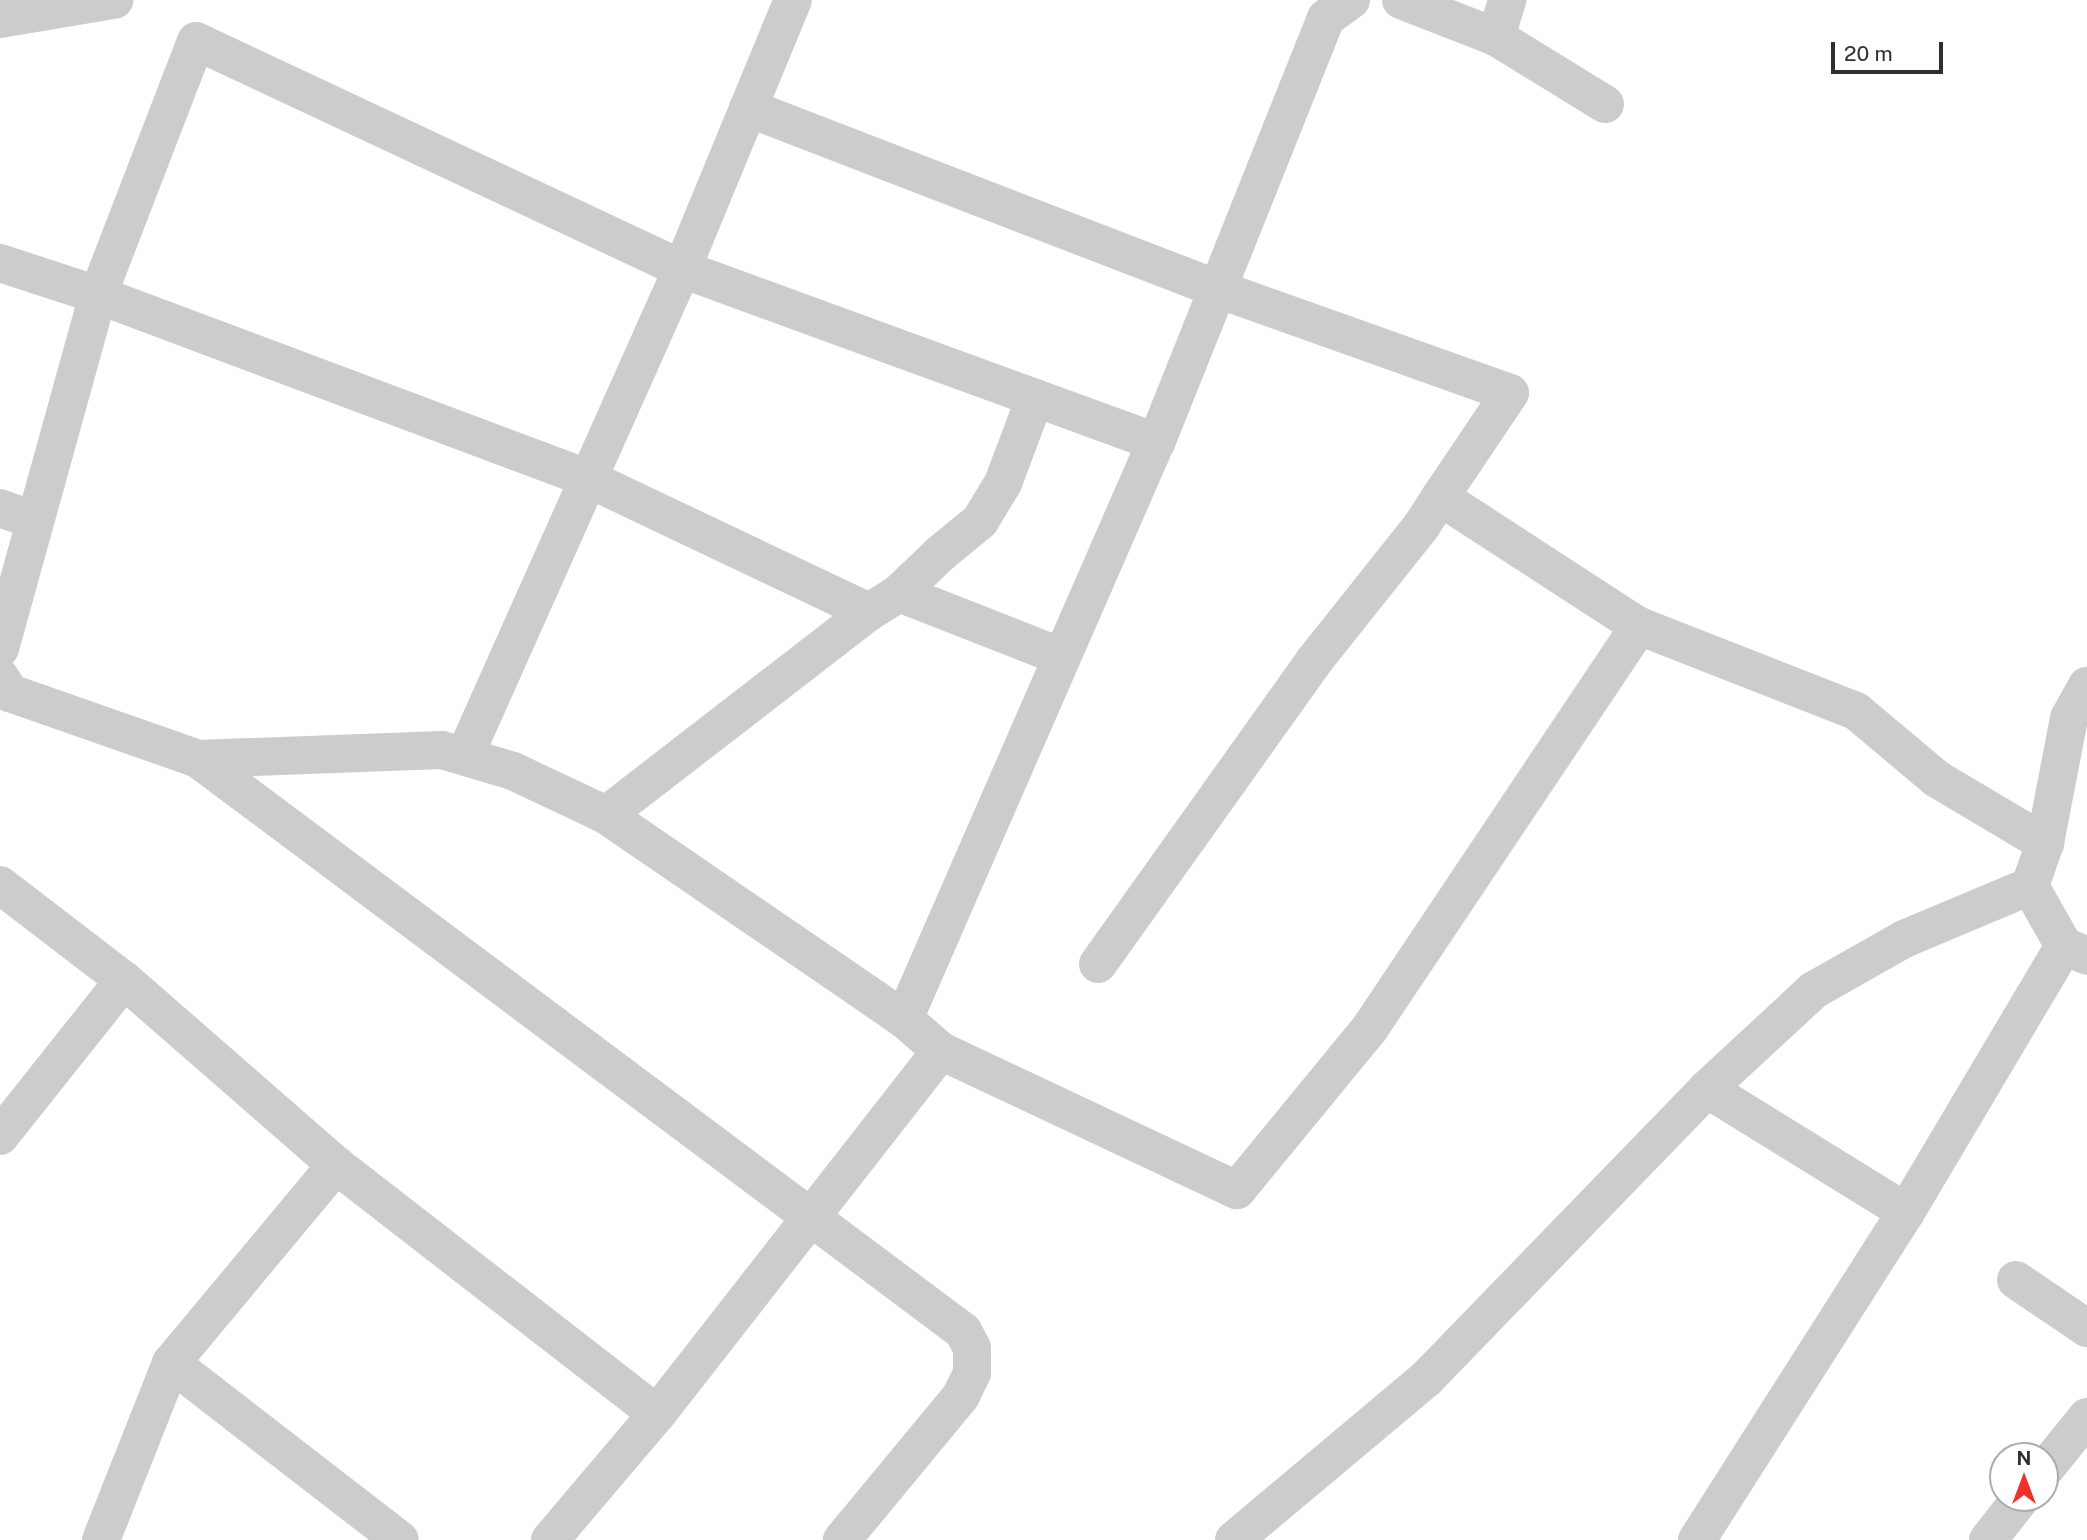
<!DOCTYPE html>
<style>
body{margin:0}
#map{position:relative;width:2087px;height:1540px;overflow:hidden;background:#fff;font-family:"Public Sans",sans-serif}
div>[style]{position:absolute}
.minor>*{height:38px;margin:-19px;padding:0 19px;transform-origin:19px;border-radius:19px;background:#ccc}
span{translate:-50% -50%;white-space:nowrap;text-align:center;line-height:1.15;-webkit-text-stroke:7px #fff;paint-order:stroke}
.north{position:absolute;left:1989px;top:1442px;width:70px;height:70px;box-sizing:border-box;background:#fff;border:2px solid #acacac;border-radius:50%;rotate:0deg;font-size:19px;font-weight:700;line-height:28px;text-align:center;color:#2f2f2f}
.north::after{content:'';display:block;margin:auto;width:24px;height:32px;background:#ee3229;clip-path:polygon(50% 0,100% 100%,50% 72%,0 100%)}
.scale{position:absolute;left:1831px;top:42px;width:112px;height:32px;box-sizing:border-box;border:4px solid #2f2f2f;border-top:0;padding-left:9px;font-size:21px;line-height:24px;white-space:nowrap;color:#2f2f2f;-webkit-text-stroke:5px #fff;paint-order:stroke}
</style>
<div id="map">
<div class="minor">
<div style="left:1351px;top:0;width:31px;rotate:144deg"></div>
<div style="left:1326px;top:18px;width:457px;rotate:111.8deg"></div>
<div style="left:1156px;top:442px;width:630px;rotate:113.59deg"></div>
<div style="left:904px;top:1019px;width:49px;rotate:40.9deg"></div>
<div style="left:941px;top:1051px;width:327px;rotate:25.2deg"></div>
<div style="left:1237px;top:1190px;width:210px;rotate:-50.6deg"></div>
<div style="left:1370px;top:1028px;width:484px;rotate:-56.2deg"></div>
<div style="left:1639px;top:626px;width:233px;rotate:21.4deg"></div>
<div style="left:1856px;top:711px;width:106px;rotate:40deg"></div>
<div style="left:1937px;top:779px;width:126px;rotate:30.7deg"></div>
<div style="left:1401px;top:0;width:102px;rotate:21.3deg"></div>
<div style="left:1496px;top:37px;width:39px;rotate:-73deg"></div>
<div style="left:0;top:19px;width:116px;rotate:-9.5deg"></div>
<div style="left:1496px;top:37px;width:128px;rotate:31.6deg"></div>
<div style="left:748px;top:108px;width:500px;rotate:21.08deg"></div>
<div style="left:1215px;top:288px;width:313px;rotate:19.6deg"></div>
<div style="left:1510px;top:393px;width:125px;rotate:123.9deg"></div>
<div style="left:1440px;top:497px;width:237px;rotate:33deg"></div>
<div style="left:0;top:263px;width:103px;rotate:18.1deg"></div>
<div style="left:98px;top:295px;width:367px;rotate:105.5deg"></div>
<div style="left:0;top:508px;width:37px;rotate:20deg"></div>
<div style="left:899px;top:593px;width:175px;rotate:21.4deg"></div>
<div style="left:869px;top:612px;width:312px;rotate:-154.6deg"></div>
<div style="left:587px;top:478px;width:522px;rotate:-159.48deg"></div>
<div style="left:98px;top:295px;width:272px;rotate:-68.9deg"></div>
<div style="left:196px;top:41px;width:537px;rotate:25.13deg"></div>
<div style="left:682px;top:269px;width:505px;rotate:20.05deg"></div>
<div style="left:0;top:677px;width:19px;rotate:58deg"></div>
<div style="left:10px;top:693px;width:199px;rotate:19.3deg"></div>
<div style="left:198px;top:759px;width:244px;rotate:-2.1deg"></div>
<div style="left:442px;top:750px;width:74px;rotate:16.5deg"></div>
<div style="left:513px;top:771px;width:103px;rotate:25.3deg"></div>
<div style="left:606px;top:815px;width:361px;rotate:34.4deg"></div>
<div style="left:465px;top:755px;width:532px;rotate:-65.94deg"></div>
<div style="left:682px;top:269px;width:291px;rotate:-67.6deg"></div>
<div style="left:198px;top:759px;width:955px;rotate:36.79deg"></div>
<div style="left:963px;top:1331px;width:19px;rotate:62deg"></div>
<div style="left:972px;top:1348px;width:25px;rotate:90deg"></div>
<div style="left:972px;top:1373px;width:25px;rotate:116deg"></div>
<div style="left:961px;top:1396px;width:187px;rotate:129.6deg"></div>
<div style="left:606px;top:815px;width:332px;rotate:-37.7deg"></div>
<div style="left:869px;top:612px;width:36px;rotate:-32deg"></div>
<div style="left:899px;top:593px;width:58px;rotate:-43.6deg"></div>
<div style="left:941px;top:553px;width:50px;rotate:-39.4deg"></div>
<div style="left:980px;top:521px;width:44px;rotate:-58.8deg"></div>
<div style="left:1003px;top:483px;width:91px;rotate:-69.4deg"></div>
<div style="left:0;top:885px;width:156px;rotate:37.5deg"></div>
<div style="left:124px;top:980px;width:281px;rotate:41.1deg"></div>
<div style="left:336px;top:1165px;width:406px;rotate:37.8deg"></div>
<div style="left:2030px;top:886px;width:69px;rotate:60.5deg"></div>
<div style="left:2064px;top:946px;width:25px;rotate:23deg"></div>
<div style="left:1098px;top:964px;width:372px;rotate:-54.5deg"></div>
<div style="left:1314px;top:661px;width:174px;rotate:-51.5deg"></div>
<div style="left:1422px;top:525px;width:33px;rotate:-57deg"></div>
<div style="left:1707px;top:1089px;width:234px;rotate:31.7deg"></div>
<div style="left:0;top:1136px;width:199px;rotate:-51.5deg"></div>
<div style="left:2016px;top:1280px;width:86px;rotate:34.1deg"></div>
<div style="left:171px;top:1363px;width:289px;rotate:37.7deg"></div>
<div style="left:2045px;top:1469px;width:67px;rotate:-51.1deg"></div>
<div style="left:101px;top:1540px;width:190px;rotate:-68.4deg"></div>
<div style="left:171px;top:1363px;width:258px;rotate:-50.2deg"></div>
<div style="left:550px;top:1540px;width:165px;rotate:-49.7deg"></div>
<div style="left:657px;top:1414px;width:461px;rotate:-52deg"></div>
<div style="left:1234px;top:1540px;width:251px;rotate:-40deg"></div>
<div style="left:1426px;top:1379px;width:404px;rotate:-45.9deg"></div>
<div style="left:1707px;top:1089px;width:146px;rotate:-42.8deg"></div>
<div style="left:1814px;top:990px;width:103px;rotate:-29.5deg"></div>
<div style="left:1904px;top:939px;width:137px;rotate:-22.8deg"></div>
<div style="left:2030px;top:886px;width:46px;rotate:-70.8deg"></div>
<div style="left:2045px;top:843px;width:127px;rotate:-79.1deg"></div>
<div style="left:2069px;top:718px;width:37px;rotate:-61deg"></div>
<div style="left:1697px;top:1540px;width:389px;rotate:-57.5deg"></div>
<div style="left:1906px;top:1212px;width:309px;rotate:-59.3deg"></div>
<div style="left:1988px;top:1540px;width:53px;rotate:-51.8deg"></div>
</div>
<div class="north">N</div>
<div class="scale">20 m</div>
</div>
